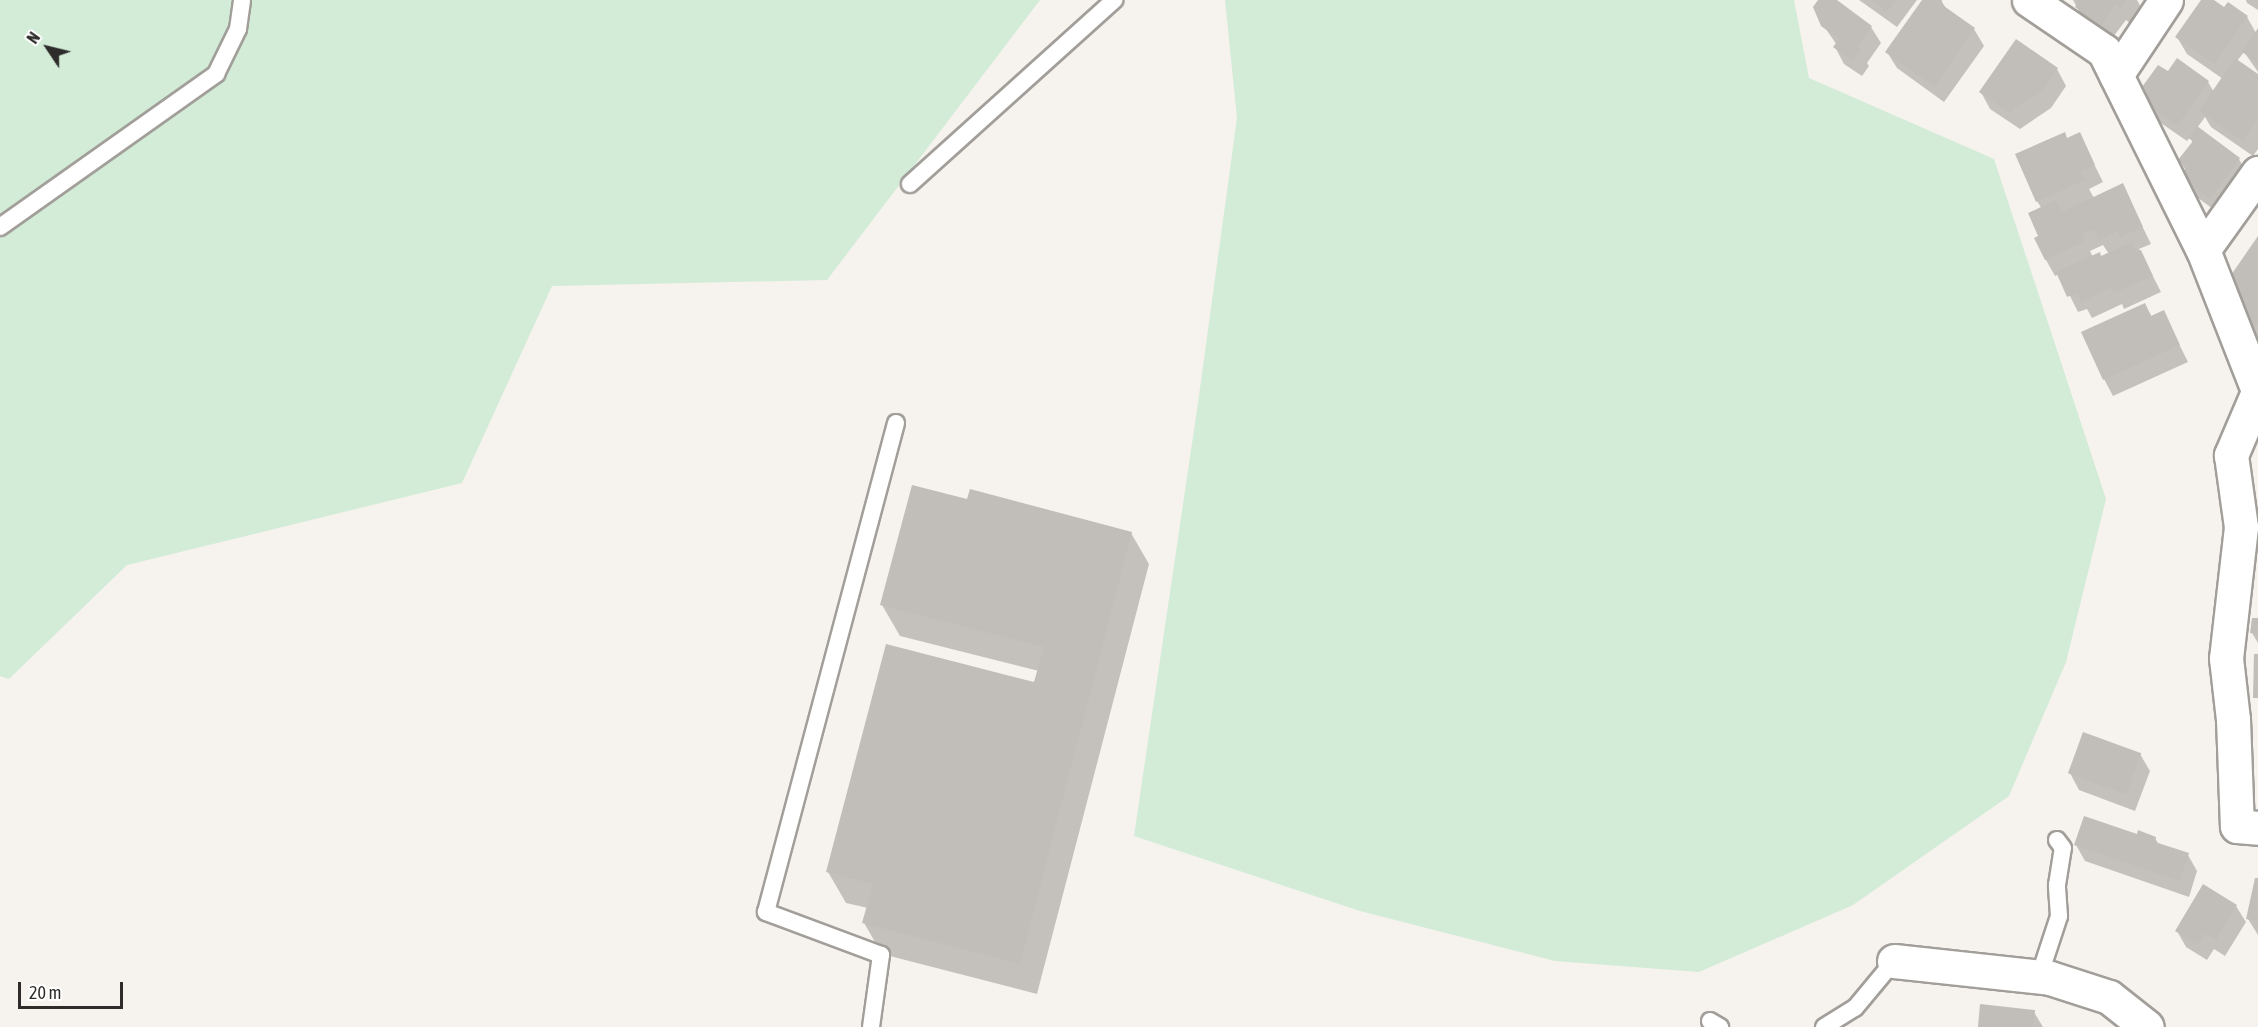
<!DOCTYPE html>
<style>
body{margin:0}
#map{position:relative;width:2258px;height:1027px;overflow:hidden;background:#f6f2ed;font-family:"Asap Condensed",sans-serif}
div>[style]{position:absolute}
.green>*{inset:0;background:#d2ecd7}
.shadow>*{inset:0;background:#0003}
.building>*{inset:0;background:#c1bdb8;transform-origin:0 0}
.roads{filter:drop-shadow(2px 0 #a29e99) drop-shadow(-2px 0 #a29e99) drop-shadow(0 2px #a29e99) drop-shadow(0 -2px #a29e99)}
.service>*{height:16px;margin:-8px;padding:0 8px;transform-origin:8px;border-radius:8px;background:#fff}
.minor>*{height:33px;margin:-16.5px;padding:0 16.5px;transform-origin:16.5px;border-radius:16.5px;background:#fff}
span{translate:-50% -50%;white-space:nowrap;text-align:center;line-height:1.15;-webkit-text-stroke:4.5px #fff;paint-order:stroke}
.north{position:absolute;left:18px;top:18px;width:60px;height:60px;-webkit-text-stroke:4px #fff;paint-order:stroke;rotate:305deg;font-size:16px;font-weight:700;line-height:24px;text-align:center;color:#2d2c2a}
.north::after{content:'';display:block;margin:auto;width:21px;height:27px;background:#2d2c2a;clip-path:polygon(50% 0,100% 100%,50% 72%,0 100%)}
.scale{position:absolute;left:18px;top:982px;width:105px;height:27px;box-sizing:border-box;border:3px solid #2d2c2a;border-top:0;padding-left:8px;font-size:18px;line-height:21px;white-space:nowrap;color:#2d2c2a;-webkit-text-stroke:4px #fff;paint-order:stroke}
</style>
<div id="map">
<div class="green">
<div style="clip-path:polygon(0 0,1040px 0,827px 280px,552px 286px,462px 483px,127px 565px,9px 679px,0 676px)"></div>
<div style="clip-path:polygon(1225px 0,1794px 0,1809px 78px,1994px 159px,2106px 499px,2066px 662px,2009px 796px,1853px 905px,1699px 972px,1555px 961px,1360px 911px,1134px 836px,1198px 403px,1237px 118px)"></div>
</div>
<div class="shadow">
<div style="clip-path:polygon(1820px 0,1834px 0,1871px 27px,1881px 43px,1867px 63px,1869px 66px,1862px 76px,1844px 64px,1835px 47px,1837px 45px,1823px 25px)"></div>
<div style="clip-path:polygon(1859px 0,1917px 0,1897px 27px)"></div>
<div style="clip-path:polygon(1923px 0,1941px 0,1947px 10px,1974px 29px,1984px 46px,1944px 102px,1897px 68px,1887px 52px)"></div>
<div style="clip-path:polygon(2073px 0,2137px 0,2142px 9px,2131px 24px,2126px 20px,2110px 41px,2086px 24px)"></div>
<div style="clip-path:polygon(2203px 0,2211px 0,2224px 9px,2247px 17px,2256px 33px,2258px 31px,2258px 72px,2244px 52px,2237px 61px,2258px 76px,2258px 149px,2253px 156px,2211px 127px,2205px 117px,2197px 128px,2239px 159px,2248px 176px,2220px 214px,2191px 193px,2182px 176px,2186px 171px,2180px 161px,2193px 143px,2190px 137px,2187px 141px,2152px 117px,2144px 88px,2168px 73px,2208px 82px,2214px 92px,2223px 79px,2187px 54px,2177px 37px)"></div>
<div style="clip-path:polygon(2246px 0,2258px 0,2258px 10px,2247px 3px)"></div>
<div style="clip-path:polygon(2057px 69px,2066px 86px,2051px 108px,2020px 129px,1990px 109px,1981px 92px)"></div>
<div style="clip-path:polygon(evenodd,2079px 134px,2103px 182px,2089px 189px,2094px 198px,2122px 185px,2151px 244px,2139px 249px,2161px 292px,2124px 309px,2122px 304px,2092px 318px,2087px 309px,2078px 312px,2059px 274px,2055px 276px,2046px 260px,2040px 236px,2042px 209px,2037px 201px,2067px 139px,2079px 134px,2103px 245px,2109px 254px,2101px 258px,2093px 257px,2090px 251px,2103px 245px)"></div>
<div style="clip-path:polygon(2258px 240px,2258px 338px,2231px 279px)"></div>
<div style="clip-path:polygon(2145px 305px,2152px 317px,2163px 312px,2188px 362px,2113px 396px,2104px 379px)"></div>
<div style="clip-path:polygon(968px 501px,1131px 533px,1149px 564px,1037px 994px,882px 954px,864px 923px,868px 908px,846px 903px,828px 872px,1035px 684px,1039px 671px,900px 636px,882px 605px)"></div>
<div style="clip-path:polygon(2258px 620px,2258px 643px,2252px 633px)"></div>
<div style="clip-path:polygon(2140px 754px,2150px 771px,2135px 811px,2079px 790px,2070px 773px)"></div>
<div style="clip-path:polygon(2138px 836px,2155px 838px,2159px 845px,2188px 855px,2197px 871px,2189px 897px,2085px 861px,2076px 845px)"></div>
<div style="clip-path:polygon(2258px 880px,2258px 935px,2248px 919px)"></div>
<div style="clip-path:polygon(2236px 906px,2246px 922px,2225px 956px,2214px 949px,2207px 960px,2186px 947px,2177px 931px)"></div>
<div style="clip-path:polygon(2034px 1012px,2043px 1027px,1979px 1027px)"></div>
</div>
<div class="building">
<div style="clip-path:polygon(1818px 0,1837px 0,1872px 26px,1858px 47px,1861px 49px,1852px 61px,1833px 47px,1839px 39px,1821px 26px,1813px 7px)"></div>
<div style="clip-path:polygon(1871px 0,1896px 0,1887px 12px)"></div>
<div style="clip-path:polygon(1922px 0,1942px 0,1941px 4px,1975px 28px,1934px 87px,1885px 52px)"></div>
<div style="clip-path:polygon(2080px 0,2127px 0,2121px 8px,2116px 4px,2101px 26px,2075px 7px)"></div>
<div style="clip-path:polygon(2201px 0,2214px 0,2224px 7px,2228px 2px,2248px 16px,2214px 64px,2175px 37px)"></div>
<div style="clip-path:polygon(2258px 28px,2258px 63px,2242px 52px)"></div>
<div style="clip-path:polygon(2016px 39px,2058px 68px,2042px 91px,2014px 108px,2011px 114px,1979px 92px)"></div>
<div style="clip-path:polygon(2177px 58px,2209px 81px,2177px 126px,2140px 100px,2147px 90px,2142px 87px,2158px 65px,2168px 71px)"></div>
<div style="clip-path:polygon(2235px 58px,2258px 74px,2258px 119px,2243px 141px,2199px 111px)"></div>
<div style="clip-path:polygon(2197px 126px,2240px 158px,2210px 199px,2180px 176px,2187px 167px,2178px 160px,2193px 141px,2188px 138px)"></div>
<div style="clip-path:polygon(2065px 132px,2067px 138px,2080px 132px,2095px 165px,2081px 172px,2085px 180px,2036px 202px,2015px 154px)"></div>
<div style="clip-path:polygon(2123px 183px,2143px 227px,2120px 237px,2117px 231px,2099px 240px,2094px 229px,2082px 234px,2085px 241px,2045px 260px,2034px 238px,2038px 236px,2028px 213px,2056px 200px,2062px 212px)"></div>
<div style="clip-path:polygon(2258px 236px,2258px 322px,2252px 331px,2229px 278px)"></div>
<div style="clip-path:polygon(2132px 242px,2136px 251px,2141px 250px,2153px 276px,2114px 293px,2111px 288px,2081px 302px,2077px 293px,2067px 297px,2056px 272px,2100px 252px,2101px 256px)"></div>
<div style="clip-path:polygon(2145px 303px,2151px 316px,2164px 310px,2180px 345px,2103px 380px,2081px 332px)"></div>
<div style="clip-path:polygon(912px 485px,967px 499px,970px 489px,1132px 532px,1020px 964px,862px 923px,873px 884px,826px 872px,886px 644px,1034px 682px,1044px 647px,880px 605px)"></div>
<div style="clip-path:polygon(2252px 618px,2258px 618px,2258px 634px,2250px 633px)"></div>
<div style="clip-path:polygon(2254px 654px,2258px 654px,2258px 698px,2253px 698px)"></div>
<div style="left:2083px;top:732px;width:62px;height:44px;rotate:20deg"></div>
<div style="clip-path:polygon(2084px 816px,2137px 834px,2138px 830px,2156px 837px,2155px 842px,2189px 853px,2180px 881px,2074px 845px)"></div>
<div style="clip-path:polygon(2255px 878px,2258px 878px,2258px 921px,2246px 919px)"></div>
<div style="clip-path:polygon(2203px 884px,2237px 905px,2216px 940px,2204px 933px,2198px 945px,2175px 931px)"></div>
<div style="clip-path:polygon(1980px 1004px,2035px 1010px,2033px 1027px,1978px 1027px)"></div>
</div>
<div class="roads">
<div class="service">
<div style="left:910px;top:184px;width:275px;rotate:-42deg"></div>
<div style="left:0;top:227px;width:265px;rotate:-35.3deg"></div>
<div style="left:216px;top:74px;width:50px;rotate:-63.9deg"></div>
<div style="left:238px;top:29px;width:29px;rotate:-82deg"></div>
<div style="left:2039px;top:977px;width:64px;rotate:-71.8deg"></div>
<div style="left:2059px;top:916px;width:31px;rotate:-94deg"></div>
<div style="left:2057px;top:885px;width:37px;rotate:-81deg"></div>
<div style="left:2063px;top:848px;width:10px;rotate:-127deg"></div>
<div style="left:1710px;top:1021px;width:12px;rotate:31deg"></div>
<div style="left:871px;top:1027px;width:73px;rotate:-82.1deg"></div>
<div style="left:881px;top:955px;width:123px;rotate:-159.5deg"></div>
<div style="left:766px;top:912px;width:506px;rotate:-75.11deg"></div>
<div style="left:1824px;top:1027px;width:36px;rotate:-32deg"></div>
<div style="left:1855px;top:1008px;width:61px;rotate:-50.3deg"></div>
</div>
<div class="minor">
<div style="left:2029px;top:0;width:91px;rotate:34.2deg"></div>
<div style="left:2104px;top:51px;width:222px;rotate:63.6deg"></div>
<div style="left:2203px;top:250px;width:150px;rotate:68.6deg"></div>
<div style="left:2116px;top:75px;width:90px;rotate:-56.3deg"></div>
<div style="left:2203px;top:250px;width:95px;rotate:-54.5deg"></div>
<div style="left:2258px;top:392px;width:69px;rotate:113.2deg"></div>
<div style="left:2231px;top:455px;width:73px;rotate:82.1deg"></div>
<div style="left:2241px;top:527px;width:132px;rotate:96.5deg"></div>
<div style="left:2226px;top:658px;width:61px;rotate:83.5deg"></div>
<div style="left:2233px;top:719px;width:107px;rotate:87.9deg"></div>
<div style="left:2237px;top:826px;width:21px;rotate:5deg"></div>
<div style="left:1894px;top:961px;width:157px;rotate:6.2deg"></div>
<div style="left:2050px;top:978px;width:62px;rotate:17.9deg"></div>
<div style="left:2109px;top:997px;width:48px;rotate:38.3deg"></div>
</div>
</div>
<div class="north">N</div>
<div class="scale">20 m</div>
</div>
